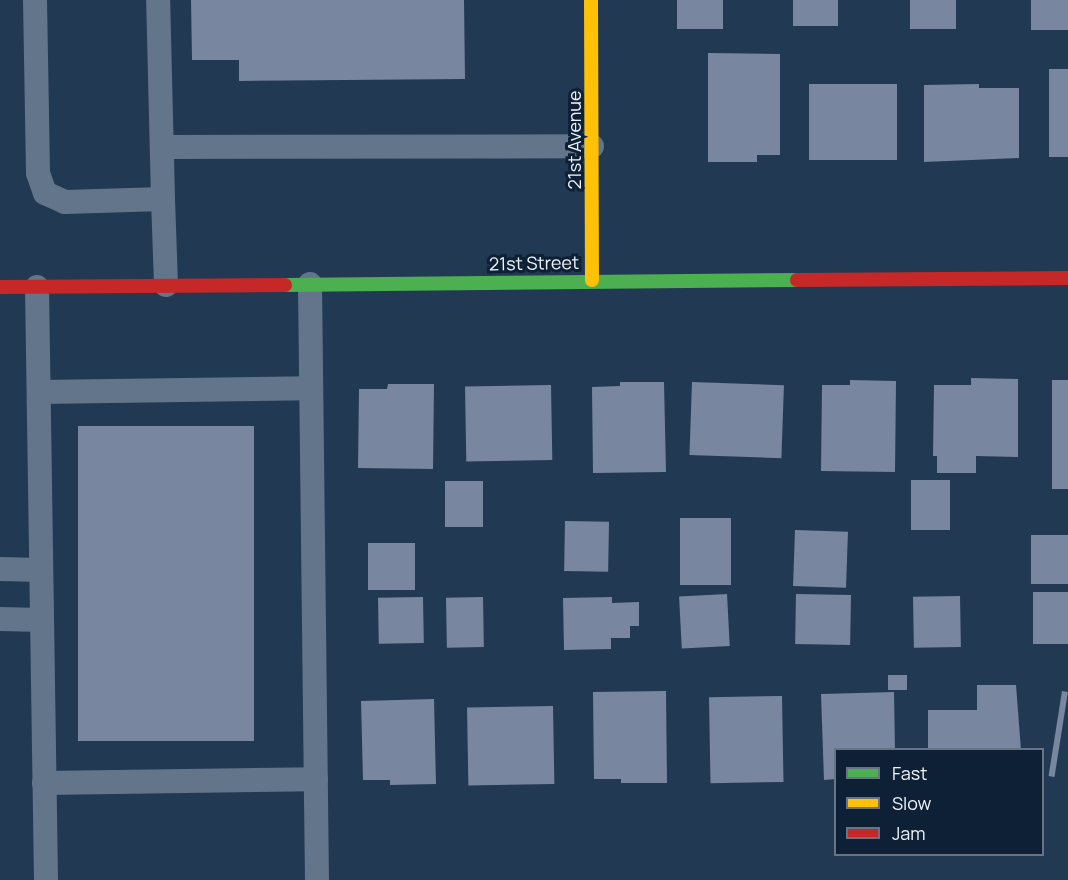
<!DOCTYPE html>
<style>
body{margin:0}
#map{position:relative;width:1068px;height:880px;overflow:hidden;background:#223954;font-family:Manrope,sans-serif}
div>[style]{position:absolute}
.building>*{inset:0;background:#79869f;transform-origin:0 0}
.lane>*{height:24px;margin:-12px;padding:0 12px;transform-origin:12px;border-radius:12px;background:#63758a}
.fast>*{height:14px;margin:-7px;padding:0 7px;transform-origin:7px;border-radius:7px;background:#4caf50}
.slow>*{height:14px;margin:-7px;padding:0 7px;transform-origin:7px;border-radius:7px;background:#ffc107}
.jam>*{height:14px;margin:-7px;padding:0 7px;transform-origin:7px;border-radius:7px;background:#c62828}
span{translate:-50% -50%;white-space:nowrap;text-align:center;line-height:1.15;-webkit-text-stroke:6px #0e2036;paint-order:stroke}
.street-label{font-size:18px;color:#eef3f9}
.legend{position:absolute;left:834px;top:748px;width:210px;height:108px;box-sizing:border-box;background:#0e2036;border:2px solid #687484;margin:0;padding:8px 10px;list-style:none;font-size:18px;color:#eef3f9}
.legend li{display:flex;align-items:center;gap:12px;height:30px}
.legend b{width:30px;border:2px solid #687484}
</style>
<div id="map">
<div class="building">
<div style="clip-path:polygon(191px 0,464px 0,465px 79px,239px 81px,239px 60px,192px 60px)"></div>
<div style="left:677px;top:0;width:46px;height:29px"></div>
<div style="left:793px;top:0;width:45px;height:26px"></div>
<div style="left:910px;top:0;width:46px;height:29px"></div>
<div style="left:1031px;top:0;width:37px;height:30px"></div>
<div style="clip-path:polygon(708px 53px,780px 54px,780px 155px,757px 155px,757px 162px,708px 162px)"></div>
<div style="left:1068px;top:69px;width:88px;height:19px;rotate:90deg"></div>
<div style="left:897px;top:84px;width:76px;height:88px;rotate:90deg"></div>
<div style="clip-path:polygon(979px 84px,979px 88px,1019px 88px,1019px 158px,924px 162px,924px 85px)"></div>
<div style="clip-path:polygon(971px 378px,1018px 379px,1018px 457px,976px 456px,976px 473px,937px 473px,937px 456px,933px 456px,934px 385px,971px 385px)"></div>
<div style="clip-path:polygon(850px 380px,896px 381px,895px 472px,821px 471px,822px 385px,850px 385px)"></div>
<div style="left:1052px;top:380px;width:16px;height:109px"></div>
<div style="clip-path:polygon(620px 382px,664px 382px,666px 472px,593px 473px,592px 387px,620px 386px)"></div>
<div style="left:692px;top:382px;width:92px;height:73px;rotate:2deg"></div>
<div style="clip-path:polygon(388px 384px,434px 384px,433px 469px,358px 468px,359px 389px,387px 389px)"></div>
<div style="left:551px;top:385px;width:75px;height:86px;rotate:89deg"></div>
<div style="left:254px;top:426px;width:315px;height:176px;rotate:90deg"></div>
<div style="left:911px;top:480px;width:39px;height:50px"></div>
<div style="left:483px;top:481px;width:46px;height:38px;rotate:90deg"></div>
<div style="left:680px;top:518px;width:51px;height:67px"></div>
<div style="left:565px;top:521px;width:44px;height:50px;rotate:1deg"></div>
<div style="left:795px;top:530px;width:53px;height:56px;rotate:2deg"></div>
<div style="left:1068px;top:535px;width:49px;height:37px;rotate:90deg"></div>
<div style="left:368px;top:543px;width:47px;height:47px"></div>
<div style="left:1033px;top:592px;width:35px;height:52px"></div>
<div style="left:727px;top:594px;width:52px;height:48px;rotate:87deg"></div>
<div style="left:796px;top:594px;width:55px;height:50px;rotate:1deg"></div>
<div style="left:960px;top:596px;width:51px;height:47px;rotate:89deg"></div>
<div style="left:423px;top:597px;width:46px;height:45px;rotate:89deg"></div>
<div style="left:483px;top:597px;width:50px;height:37px;rotate:89deg"></div>
<div style="clip-path:polygon(612px 597px,612px 603px,639px 602px,639px 626px,630px 626px,630px 638px,611px 638px,611px 649px,564px 650px,563px 598px)"></div>
<div style="left:907px;top:675px;width:15px;height:19px;rotate:90deg"></div>
<div style="clip-path:polygon(977px 685px,1016px 685px,1021px 750px,928px 750px,928px 710px,977px 710px)"></div>
<div style="clip-path:polygon(666px 691px,667px 783px,621px 783px,621px 779px,594px 779px,593px 692px)"></div>
<div style="left:1062px;top:691px;width:6px;height:86px;rotate:9deg"></div>
<div style="clip-path:polygon(894px 692px,895px 750px,836px 750px,836px 779px,824px 780px,821px 694px)"></div>
<div style="left:782px;top:696px;width:86px;height:73px;rotate:89deg"></div>
<div style="clip-path:polygon(434px 699px,436px 784px,390px 785px,390px 780px,363px 780px,361px 701px)"></div>
<div style="left:553px;top:706px;width:78px;height:86px;rotate:89deg"></div>
</div>
<div class="lane">
<div style="left:35px;top:0;width:173px;rotate:89deg"></div>
<div style="left:38px;top:173px;width:21px;rotate:71deg"></div>
<div style="left:45px;top:193px;width:22px;rotate:24deg"></div>
<div style="left:65px;top:202px;width:98px;rotate:-1.8deg"></div>
<div style="left:163px;top:199px;width:199px;rotate:-91.4deg"></div>
<div style="left:163px;top:147px;width:429px;rotate:-0.1deg"></div>
<div style="left:163px;top:199px;width:86px;rotate:88deg"></div>
<div style="left:310px;top:284px;width:596px;rotate:89.33deg"></div>
<div style="left:37px;top:287px;width:593px;rotate:89.13deg"></div>
<div style="left:39px;top:392px;width:272px;rotate:-0.8deg"></div>
<div style="left:0;top:569px;width:41px;rotate:1.4deg"></div>
<div style="left:0;top:619px;width:42px;rotate:1.4deg"></div>
<div style="left:44px;top:783px;width:272px;rotate:-0.8deg"></div>
</div>
<div class="fast">
<div style="left:285px;top:285px;width:512px;rotate:-0.56deg"></div>
</div>
<div class="slow">
<div style="left:591px;top:0;width:280px;rotate:89.8deg"></div>
</div>
<div class="jam">
<div style="left:797px;top:280px;width:271px;rotate:-0.4deg"></div>
<div style="left:0;top:287px;width:285px;rotate:-0.4deg"></div>
</div>
<div class="street-label">
<span style="left:574px;top:140px;rotate:-90deg">21st Avenue</span>
<span style="left:534px;top:263px;rotate:-1deg">21st Street</span>
</div>
<ul class="legend">
<li><b style="height:8px;background:#4caf50"></b>Fast</li>
<li><b style="height:8px;background:#ffc107"></b>Slow</li>
<li><b style="height:8px;background:#c62828"></b>Jam</li>
</ul>
</div>
